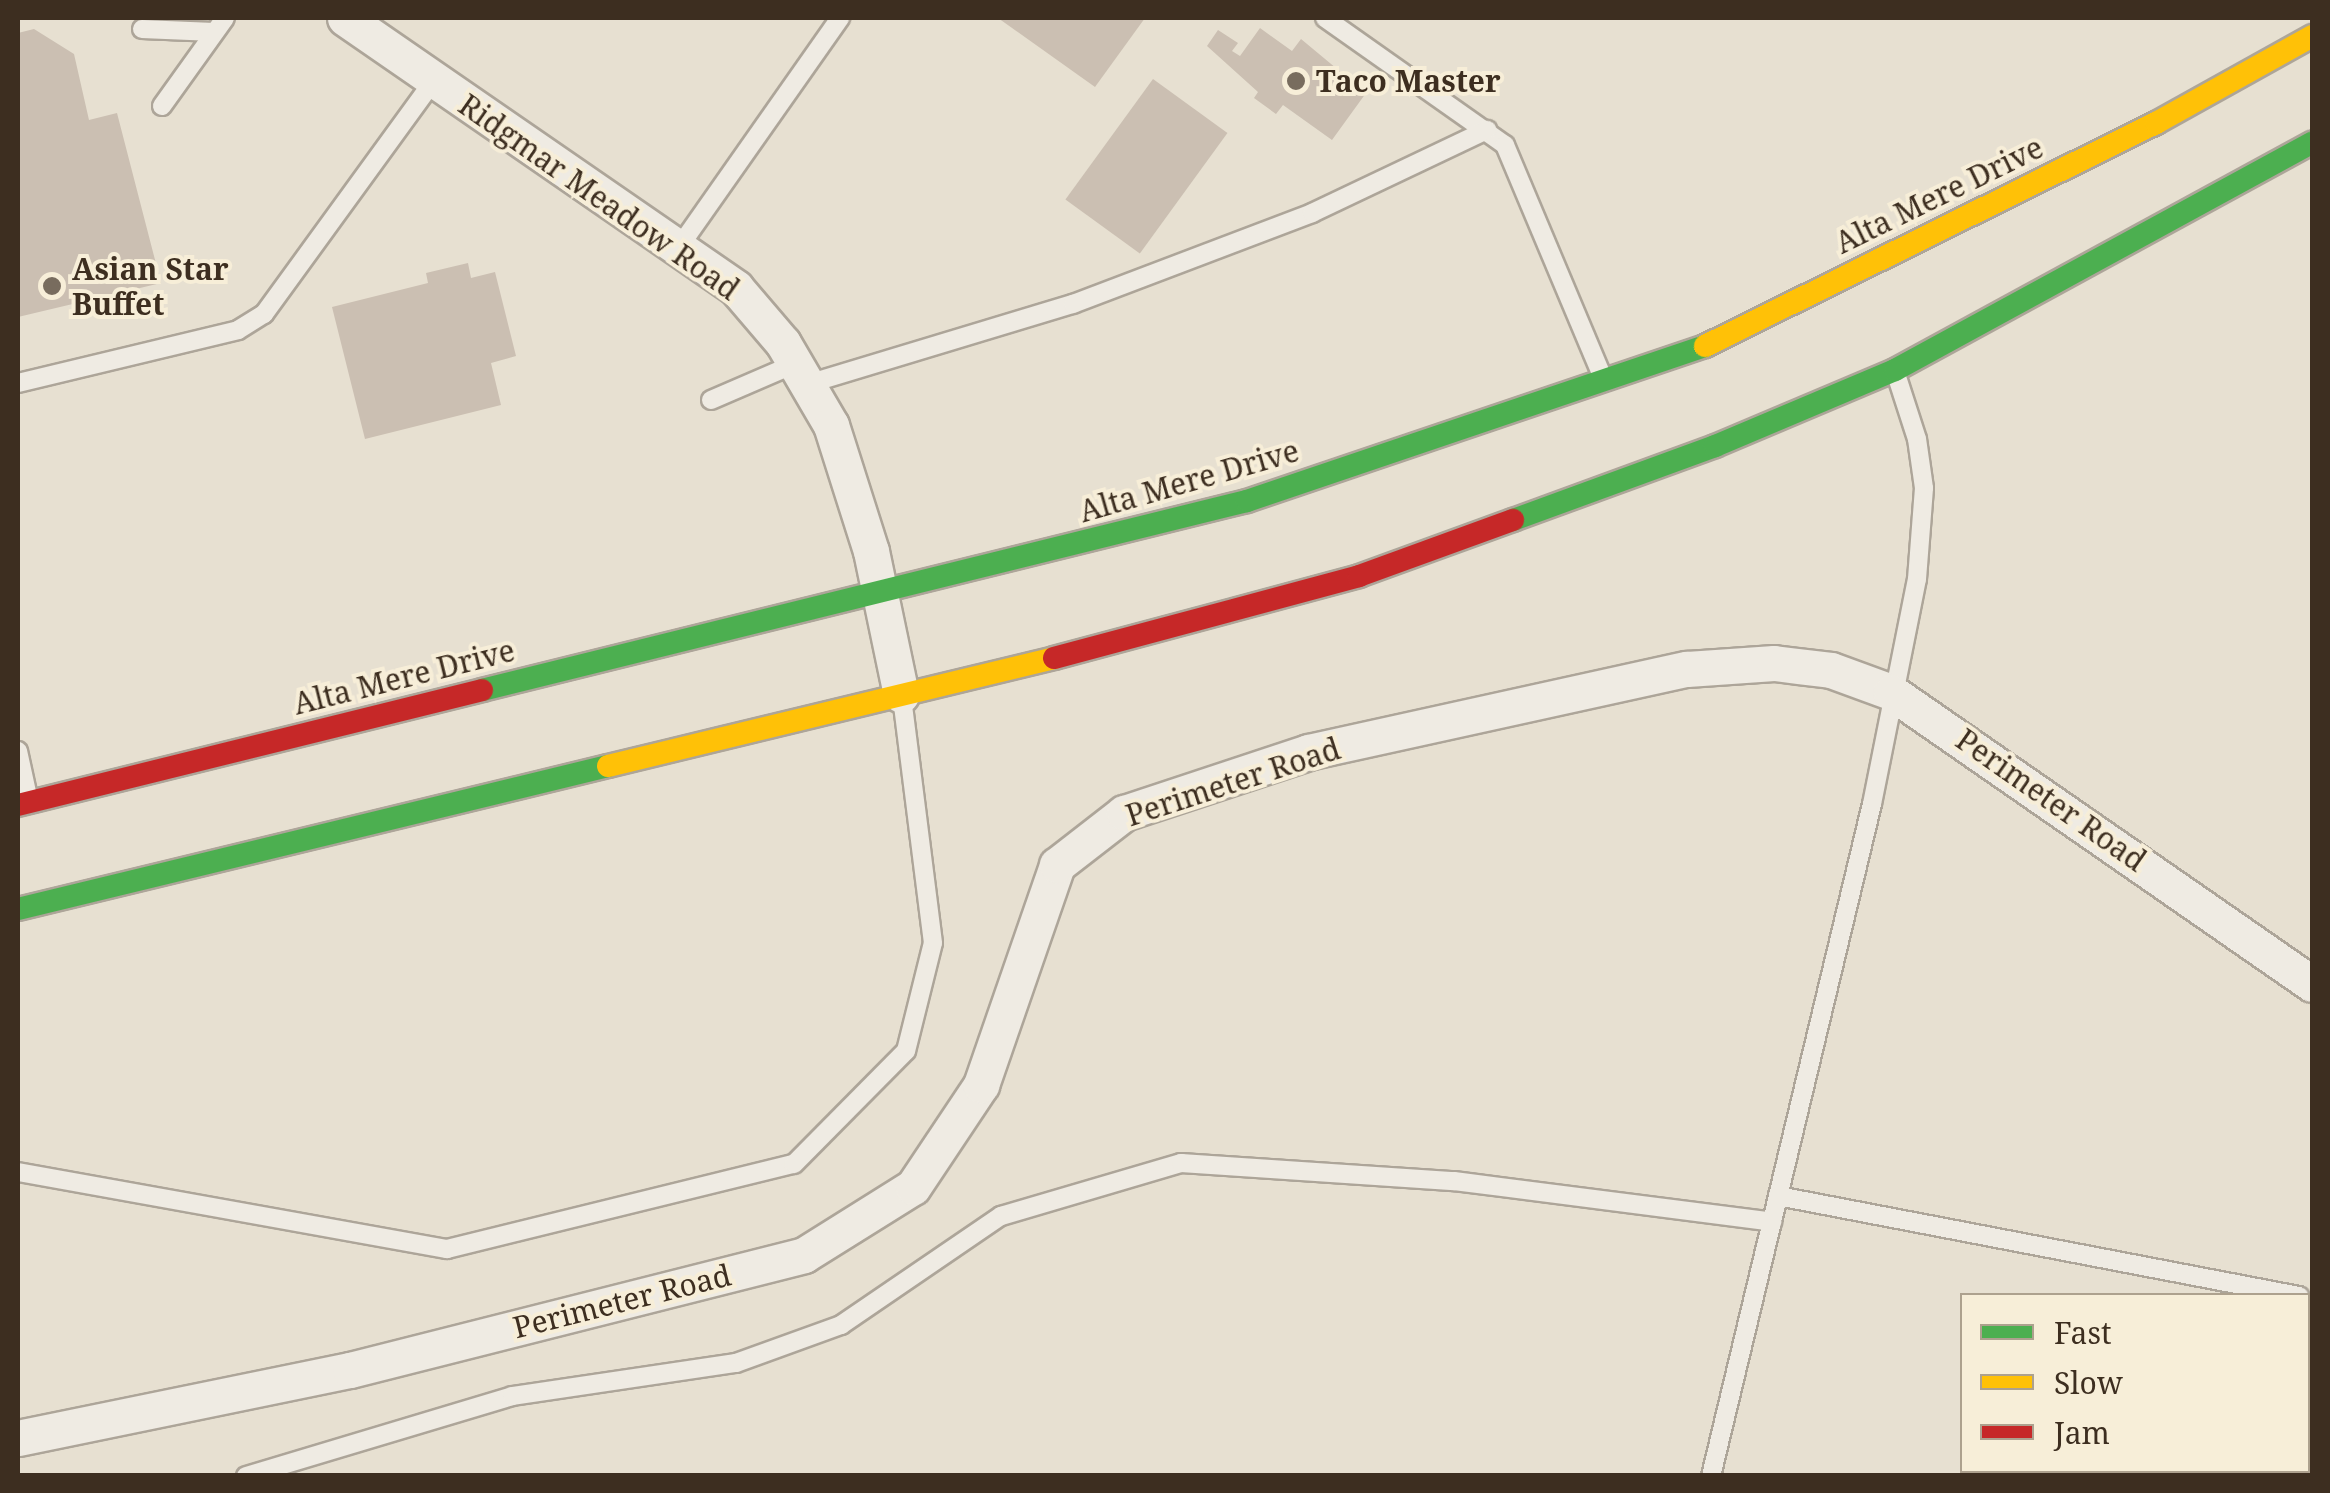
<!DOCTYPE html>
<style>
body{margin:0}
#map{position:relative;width:2330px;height:1493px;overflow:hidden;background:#e7e0d1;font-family:"Noto Serif",serif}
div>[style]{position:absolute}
.building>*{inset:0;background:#cbbfb2;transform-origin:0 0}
.roads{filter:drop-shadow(2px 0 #ada599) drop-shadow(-2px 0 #ada599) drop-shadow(0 2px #ada599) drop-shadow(0 -2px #ada599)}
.lane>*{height:18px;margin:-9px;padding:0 9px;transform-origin:9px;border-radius:9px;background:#efebe3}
.street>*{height:35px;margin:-17.5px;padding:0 17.5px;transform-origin:17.5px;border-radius:17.5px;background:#efebe3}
.fast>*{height:22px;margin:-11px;padding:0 11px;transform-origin:11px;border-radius:11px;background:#4caf50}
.slow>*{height:22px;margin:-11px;padding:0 11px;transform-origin:11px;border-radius:11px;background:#ffc107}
.jam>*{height:22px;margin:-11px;padding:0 11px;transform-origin:11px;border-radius:11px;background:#c62828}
.dots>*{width:28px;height:28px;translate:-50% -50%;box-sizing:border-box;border:5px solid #f7eed8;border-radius:50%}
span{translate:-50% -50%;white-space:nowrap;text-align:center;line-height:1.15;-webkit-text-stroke:8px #f7eed8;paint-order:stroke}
.poi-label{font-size:30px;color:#3d2e20;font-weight:700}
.left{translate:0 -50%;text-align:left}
.street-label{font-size:30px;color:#3d2e20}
.frame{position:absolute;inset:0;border:20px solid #3d2e20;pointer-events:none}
.legend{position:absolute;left:1960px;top:1293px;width:350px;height:180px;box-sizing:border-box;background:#f7eed8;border:2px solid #ada18e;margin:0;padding:12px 18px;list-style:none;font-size:30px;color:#3d2e20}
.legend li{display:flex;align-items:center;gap:20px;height:50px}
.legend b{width:50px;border:2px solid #ada18e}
</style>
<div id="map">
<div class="building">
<div style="clip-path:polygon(998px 18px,1145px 18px,1095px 87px)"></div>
<div style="clip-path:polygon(1260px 28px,1292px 51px,1301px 39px,1366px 93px,1332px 140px,1283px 105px,1276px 114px,1254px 98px,1258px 92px,1207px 46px,1218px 30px,1238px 43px,1232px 51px,1240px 56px)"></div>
<div style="clip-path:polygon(34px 29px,74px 54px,89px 120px,117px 113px,161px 283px,18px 317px,18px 33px)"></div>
<div style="left:1153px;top:79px;width:92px;height:149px;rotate:36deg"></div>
<div style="clip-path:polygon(468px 263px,471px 278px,495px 272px,516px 356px,491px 363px,501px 405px,365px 439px,332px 307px,428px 283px,426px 273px)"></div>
</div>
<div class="roads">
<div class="lane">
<div style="left:1325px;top:18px;width:220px;rotate:35.2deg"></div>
<div style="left:1505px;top:145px;width:247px;rotate:67.2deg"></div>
<div style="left:142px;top:29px;width:72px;rotate:2.4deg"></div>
<div style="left:162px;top:106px;width:108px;rotate:-54.4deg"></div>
<div style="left:677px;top:250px;width:284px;rotate:-54.9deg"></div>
<div style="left:18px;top:383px;width:226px;rotate:-13.5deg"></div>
<div style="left:238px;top:330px;width:31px;rotate:-32deg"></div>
<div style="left:264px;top:314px;width:289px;rotate:-54deg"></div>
<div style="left:811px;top:383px;width:274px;rotate:-16.8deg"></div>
<div style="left:1073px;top:304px;width:256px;rotate:-20.8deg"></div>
<div style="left:1312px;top:213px;width:194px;rotate:-25.4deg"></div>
<div style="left:711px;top:400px;width:94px;rotate:-23.3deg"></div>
<div style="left:18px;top:751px;width:47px;rotate:77.7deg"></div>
<div style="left:18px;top:1172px;width:436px;rotate:10.2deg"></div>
<div style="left:447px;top:1249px;width:357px;rotate:-13.8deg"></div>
<div style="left:794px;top:1164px;width:159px;rotate:-45.3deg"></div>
<div style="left:906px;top:1051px;width:111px;rotate:-76deg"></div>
<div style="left:933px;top:943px;width:246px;rotate:-97.2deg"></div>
<div style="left:1778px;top:1196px;width:531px;rotate:10.87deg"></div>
<div style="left:246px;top:1476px;width:278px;rotate:-16.7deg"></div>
<div style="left:512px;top:1396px;width:226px;rotate:-8.4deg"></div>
<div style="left:736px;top:1363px;width:112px;rotate:-19.9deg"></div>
<div style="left:841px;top:1325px;width:194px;rotate:-34.3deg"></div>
<div style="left:1001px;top:1216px;width:188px;rotate:-16.4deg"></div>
<div style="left:1181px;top:1163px;width:274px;rotate:3.8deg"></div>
<div style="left:1454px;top:1181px;width:321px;rotate:7.3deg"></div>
<div style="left:1711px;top:1476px;width:691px;rotate:-76.53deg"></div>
<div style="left:1872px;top:804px;width:229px;rotate:-78.7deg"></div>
<div style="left:1917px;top:579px;width:91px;rotate:-85.6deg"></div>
<div style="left:1924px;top:488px;width:49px;rotate:-98.1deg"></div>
<div style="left:1917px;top:439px;width:68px;rotate:-107.9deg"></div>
</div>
<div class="street">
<div style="left:345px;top:18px;width:475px;rotate:34.6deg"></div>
<div style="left:736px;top:288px;width:72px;rotate:49.5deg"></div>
<div style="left:783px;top:343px;width:95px;rotate:59.7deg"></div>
<div style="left:831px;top:425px;width:132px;rotate:72.4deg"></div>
<div style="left:871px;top:551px;width:147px;rotate:78.2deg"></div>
<div style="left:18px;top:1438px;width:339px;rotate:-11.6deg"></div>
<div style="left:350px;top:1370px;width:468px;rotate:-14.2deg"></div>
<div style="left:804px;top:1255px;width:128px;rotate:-32deg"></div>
<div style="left:913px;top:1187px;width:123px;rotate:-56.3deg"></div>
<div style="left:981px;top:1085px;width:233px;rotate:-70.9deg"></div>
<div style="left:1057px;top:865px;width:85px;rotate:-37.8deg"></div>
<div style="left:1124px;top:813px;width:194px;rotate:-18.3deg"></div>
<div style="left:1308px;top:752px;width:388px;rotate:-12.4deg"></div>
<div style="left:1687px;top:669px;width:87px;rotate:-3.9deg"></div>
<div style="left:1774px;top:663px;width:57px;rotate:7deg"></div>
<div style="left:1831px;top:670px;width:64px;rotate:20.1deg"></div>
<div style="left:1891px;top:692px;width:512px;rotate:34.74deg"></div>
</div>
<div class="fast">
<div style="left:1513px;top:520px;width:215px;rotate:-20.1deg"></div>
<div style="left:1715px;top:446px;width:195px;rotate:-22.9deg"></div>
<div style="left:1895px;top:370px;width:475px;rotate:-28.6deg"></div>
<div style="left:482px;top:690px;width:788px;rotate:-13.88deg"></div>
<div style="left:1247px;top:501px;width:484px;rotate:-18.7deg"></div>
<div style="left:18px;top:909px;width:607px;rotate:-13.62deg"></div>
</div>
<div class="slow">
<div style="left:1705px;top:346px;width:503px;rotate:-26.31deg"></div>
<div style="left:2156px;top:123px;width:179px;rotate:-29.1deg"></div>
<div style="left:608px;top:766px;width:459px;rotate:-13.6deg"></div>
</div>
<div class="jam">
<div style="left:1054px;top:658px;width:316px;rotate:-15deg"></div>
<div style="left:1359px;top:576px;width:164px;rotate:-20deg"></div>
<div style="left:18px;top:805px;width:478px;rotate:-13.9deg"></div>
</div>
</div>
<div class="dots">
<div style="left:1296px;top:81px;background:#786c5e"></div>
<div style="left:52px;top:286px;background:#786c5e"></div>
</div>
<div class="poi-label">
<span class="left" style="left:1316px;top:81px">Taco Master</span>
<span class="left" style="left:72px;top:286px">Asian Star<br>Buffet</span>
</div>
<div class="street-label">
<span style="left:1939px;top:195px;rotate:-26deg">Alta Mere Drive</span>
<span style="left:599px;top:197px;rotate:35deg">Ridgmar Meadow Road</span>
<span style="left:1189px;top:481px;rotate:-16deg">Alta Mere Drive</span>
<span style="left:404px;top:677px;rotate:-14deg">Alta Mere Drive</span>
<span style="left:1233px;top:782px;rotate:-18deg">Perimeter Road</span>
<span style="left:2051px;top:800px;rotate:35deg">Perimeter Road</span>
<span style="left:622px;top:1301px;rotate:-14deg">Perimeter Road</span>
</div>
<div class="frame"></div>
<ul class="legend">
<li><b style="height:12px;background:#4caf50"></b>Fast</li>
<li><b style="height:12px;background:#ffc107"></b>Slow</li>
<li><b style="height:12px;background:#c62828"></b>Jam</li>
</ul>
</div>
